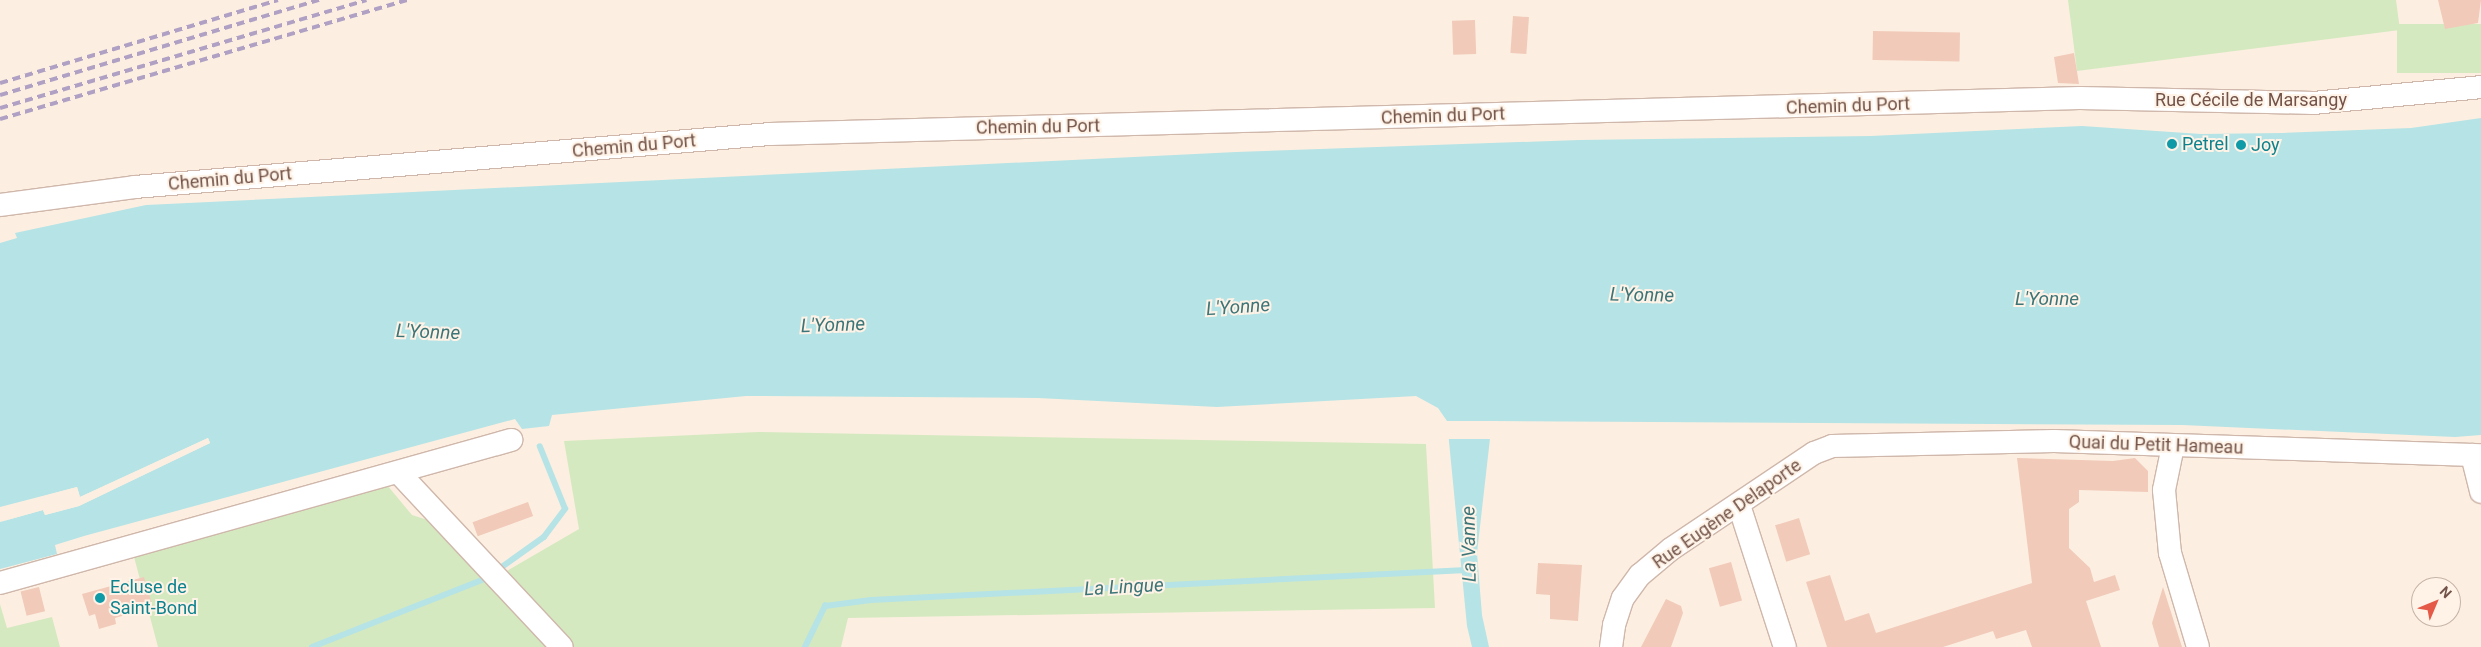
<!DOCTYPE html>
<meta charset="utf-8">
<style>
body{margin:0}
#map{position:relative;width:2481px;height:647px;overflow:hidden;background:#fcefe1;font-family:Roboto,sans-serif}
div>[style]{position:absolute}
.green>*{inset:0;background:#d5e9c0;transform-origin:0 0}
.water>*{inset:0;background:#b6e3e5}
.pier>*{inset:0;background:#fcefe1;transform-origin:0 0}
.stream>*{height:5.5px;margin:-2.75px;padding:0 2.75px;transform-origin:2.75px;border-radius:2.75px;background:#b6e3e5}
.building>*{inset:0;background:#f1cab9;transform-origin:0 0}
.roads{filter:drop-shadow(1px 0 #cfb7ab) drop-shadow(-1px 0 #cfb7ab) drop-shadow(0 1px #cfb7ab) drop-shadow(0 -1px #cfb7ab)}
.street>*{height:22px;margin:-11px;padding:0 11px;transform-origin:11px;border-radius:11px;background:#fff}
.rail>*{height:4px;margin-top:-2px;transform-origin:0;background:repeating-linear-gradient(90deg,#b0a1c4 0 8px,transparent 0 13px)}
.dots>*{width:14px;height:14px;translate:-50% -50%;box-sizing:border-box;border:2px solid #fff3e7;border-radius:50%}
span{translate:-50% -50%;white-space:nowrap;text-align:center;line-height:1.15;-webkit-text-stroke:4px #fff3e7;paint-order:stroke}
.street-label{font-size:18px;color:#735349}
.culture-label{font-size:18px;color:#0d838f}
.left{translate:0 -50%;text-align:left}
.water-label{font-size:19px;color:#3c7578;font-style:italic}
.north{position:absolute;left:2411px;top:577px;width:50px;height:50px;box-sizing:border-box;background:#fff3e7;border:1px solid #c7b3a8;border-radius:50%;rotate:45deg;font-size:14px;font-weight:700;line-height:20px;text-align:center;color:#735349}
.north::after{content:'';display:block;margin:auto;width:18px;height:22px;background:#e55947;clip-path:polygon(50% 0,100% 100%,50% 72%,0 100%)}
</style>
<div id="map">
<div class="green">
<div style="clip-path:polygon(2068px 0,2396px 0,2400px 30px,2077px 71px)"></div>
<div style="left:2481px;top:24px;width:49px;height:84px;rotate:90deg"></div>
<div style="clip-path:polygon(758px 432px,1426px 444px,1435px 608px,848px 618px,841px 647px,572px 647px,500px 575px,579px 529px,564px 441px)"></div>
<div style="clip-path:polygon(387px 485px,412px 515px,431px 521px,552px 647px,158px 647px,134px 557px)"></div>
<div style="clip-path:polygon(0 604px,7px 628px,52px 617px,60px 647px,0 647px)"></div>
</div>
<div class="water">
<div style="clip-path:polygon(2481px 118px,2481px 435px,2455px 437px,2182px 425px,1492px 421px,1477px 553px,1482px 615px,1489px 647px,1472px 647px,1467px 626px,1447px 421px,1438px 408px,1416px 396px,1217px 407px,1038px 398px,746px 396px,552px 415px,549px 426px,522px 429px,515px 419px,84px 536px,55px 545px,57px 554px,0 569px,0 522px,43px 510px,45px 515px,79px 506px,210px 443px,208px 438px,80px 497px,77px 487px,0 508px,0 243px,17px 238px,15px 233px,146px 205px,1236px 152px,1579px 140px,1871px 136px,2082px 126px,2201px 134px,2282px 133px,2411px 128px)"></div>
</div>
<div class="pier">
<div style="left:1444px;top:421px;width:48px;height:18px"></div>
<div style="clip-path:polygon(208px 438px,210px 443px,79px 506px,45px 515px,43px 510px,0 522px,43px 508px,46px 512px,78px 503px,207px 442px,81px 499px,76px 490px,0 510px,0 507px,77px 487px,80px 497px)"></div>
</div>
<div class="stream">
<div style="left:499px;top:569px;width:55px;rotate:-35.4deg"></div>
<div style="left:544px;top:537px;width:35px;rotate:-53deg"></div>
<div style="left:565px;top:509px;width:67px;rotate:-112deg"></div>
<div style="left:312px;top:647px;width:183px;rotate:-21.5deg"></div>
<div style="left:805px;top:647px;width:46px;rotate:-64deg"></div>
<div style="left:825px;top:606px;width:46px;rotate:-7.4deg"></div>
<div style="left:871px;top:600px;width:596px;rotate:-2.89deg"></div>
</div>
<div class="building">
<div style="clip-path:polygon(2438px 0,2481px 0,2478px 23px,2445px 29px)"></div>
<div style="left:1513px;top:16px;width:16px;height:37px;rotate:4deg"></div>
<div style="left:1475px;top:20px;width:34px;height:23px;rotate:88deg"></div>
<div style="left:1873px;top:31px;width:87px;height:29px;rotate:1deg"></div>
<div style="clip-path:polygon(2074px 53px,2079px 84px,2058px 83px,2054px 57px)"></div>
<div style="clip-path:polygon(2017px 458px,2113px 461px,2135px 458px,2148px 471px,2148px 492px,2079px 490px,2079px 502px,2069px 509px,2069px 548px,2090px 568px,2094px 582px,2115px 575px,2120px 590px,2086px 601px,2101px 647px,2032px 647px,2026px 630px,1996px 639px,1993px 631px,1943px 647px,1827px 647px,1806px 582px,1830px 575px,1845px 621px,1869px 613px,1876px 633px,2032px 583px)"></div>
<div style="left:528px;top:502px;width:15px;height:59px;rotate:70deg"></div>
<div style="left:1799px;top:518px;width:38px;height:25px;rotate:73deg"></div>
<div style="left:1731px;top:562px;width:40px;height:23px;rotate:74deg"></div>
<div style="clip-path:polygon(1538px 563px,1582px 565px,1578px 621px,1550px 619px,1550px 595px,1536px 594px)"></div>
<div style="clip-path:polygon(144px 577px,153px 607px,115px 618px,116px 624px,99px 629px,95px 614px,89px 616px,82px 594px)"></div>
<div style="left:39px;top:587px;width:25px;height:19px;rotate:76deg"></div>
<div style="clip-path:polygon(2163px 587px,2182px 647px,2159px 647px,2152px 623px)"></div>
<div style="clip-path:polygon(1666px 599px,1681px 606px,1683px 613px,1671px 647px,1641px 647px)"></div>
</div>
<div class="roads">
<div class="street">
<div style="left:0;top:205px;width:136px;rotate:-7.6deg"></div>
<div style="left:135px;top:187px;width:637px;rotate:-4.77deg"></div>
<div style="left:770px;top:134px;width:1310px;rotate:-1.57deg"></div>
<div style="left:2080px;top:98px;width:233px;rotate:1.2deg"></div>
<div style="left:2313px;top:103px;width:169px;rotate:-5.4deg"></div>
<div style="left:2173px;top:446px;width:45px;rotate:101.6deg"></div>
<div style="left:2164px;top:490px;width:63px;rotate:84.6deg"></div>
<div style="left:2170px;top:553px;width:98px;rotate:73.4deg"></div>
<div style="left:2472px;top:455px;width:38px;rotate:76deg"></div>
<div style="left:399px;top:473px;width:238px;rotate:46.9deg"></div>
<div style="left:1739px;top:505px;width:149px;rotate:72.1deg"></div>
<div style="left:0;top:583px;width:531px;rotate:-15.63deg"></div>
<div style="left:1611px;top:647px;width:22px;rotate:-82deg"></div>
<div style="left:1614px;top:625px;width:28px;rotate:-72deg"></div>
<div style="left:1623px;top:598px;width:29px;rotate:-54deg"></div>
<div style="left:1640px;top:575px;width:40px;rotate:-40deg"></div>
<div style="left:1671px;top:549px;width:172px;rotate:-33.9deg"></div>
<div style="left:1814px;top:453px;width:19px;rotate:-21deg"></div>
<div style="left:1832px;top:446px;width:222px;rotate:-1.3deg"></div>
<div style="left:2054px;top:441px;width:427px;rotate:1.9deg"></div>
</div>
</div>
<div class="rail">
<div style="left:0;top:83px;width:290px;rotate:-16.6deg"></div>
<div style="left:0;top:95px;width:333px;rotate:-16.6deg"></div>
<div style="left:0;top:108px;width:382px;rotate:-16.4deg"></div>
<div style="left:0;top:119px;width:424px;rotate:-16.3deg"></div>
</div>
<div class="dots">
<div style="left:2172px;top:144px;background:#0f9aa8"></div>
<div style="left:2241px;top:145px;background:#0f9aa8"></div>
<div style="left:100px;top:598px;background:#0f9aa8"></div>
</div>
<div class="street-label">
<span style="left:2251px;top:100px">Rue Cécile de Marsangy</span>
<span style="left:1848px;top:106px;rotate:-2deg">Chemin du Port</span>
<span style="left:1443px;top:116px;rotate:-2deg">Chemin du Port</span>
<span style="left:1038px;top:127px;rotate:-1deg">Chemin du Port</span>
<span style="left:634px;top:146px;rotate:-5deg">Chemin du Port</span>
<span style="left:230px;top:179px;rotate:-5deg">Chemin du Port</span>
<span style="left:2156px;top:445px;rotate:2deg">Quai du Petit Hameau</span>
<span style="left:1727px;top:514px;rotate:-35deg">Rue Eugène Delaporte</span>
</div>
<div class="culture-label">
<span class="left" style="left:2182px;top:144px">Petrel</span>
<span class="left" style="left:2251px;top:145px">Joy</span>
<span class="left" style="left:110px;top:598px">Ecluse de<br>Saint-Bond</span>
</div>
<div class="water-label">
<span style="left:1642px;top:295px;rotate:1deg">L'Yonne</span>
<span style="left:2047px;top:299px">L'Yonne</span>
<span style="left:1238px;top:307px;rotate:-4deg">L'Yonne</span>
<span style="left:833px;top:325px;rotate:-2deg">L'Yonne</span>
<span style="left:428px;top:332px;rotate:2deg">L'Yonne</span>
<span style="left:1469px;top:544px;rotate:-91deg">La Vanne</span>
<span style="left:1124px;top:587px;rotate:-3deg">La Lingue</span>
</div>
<div class="north">N</div>
</div>
